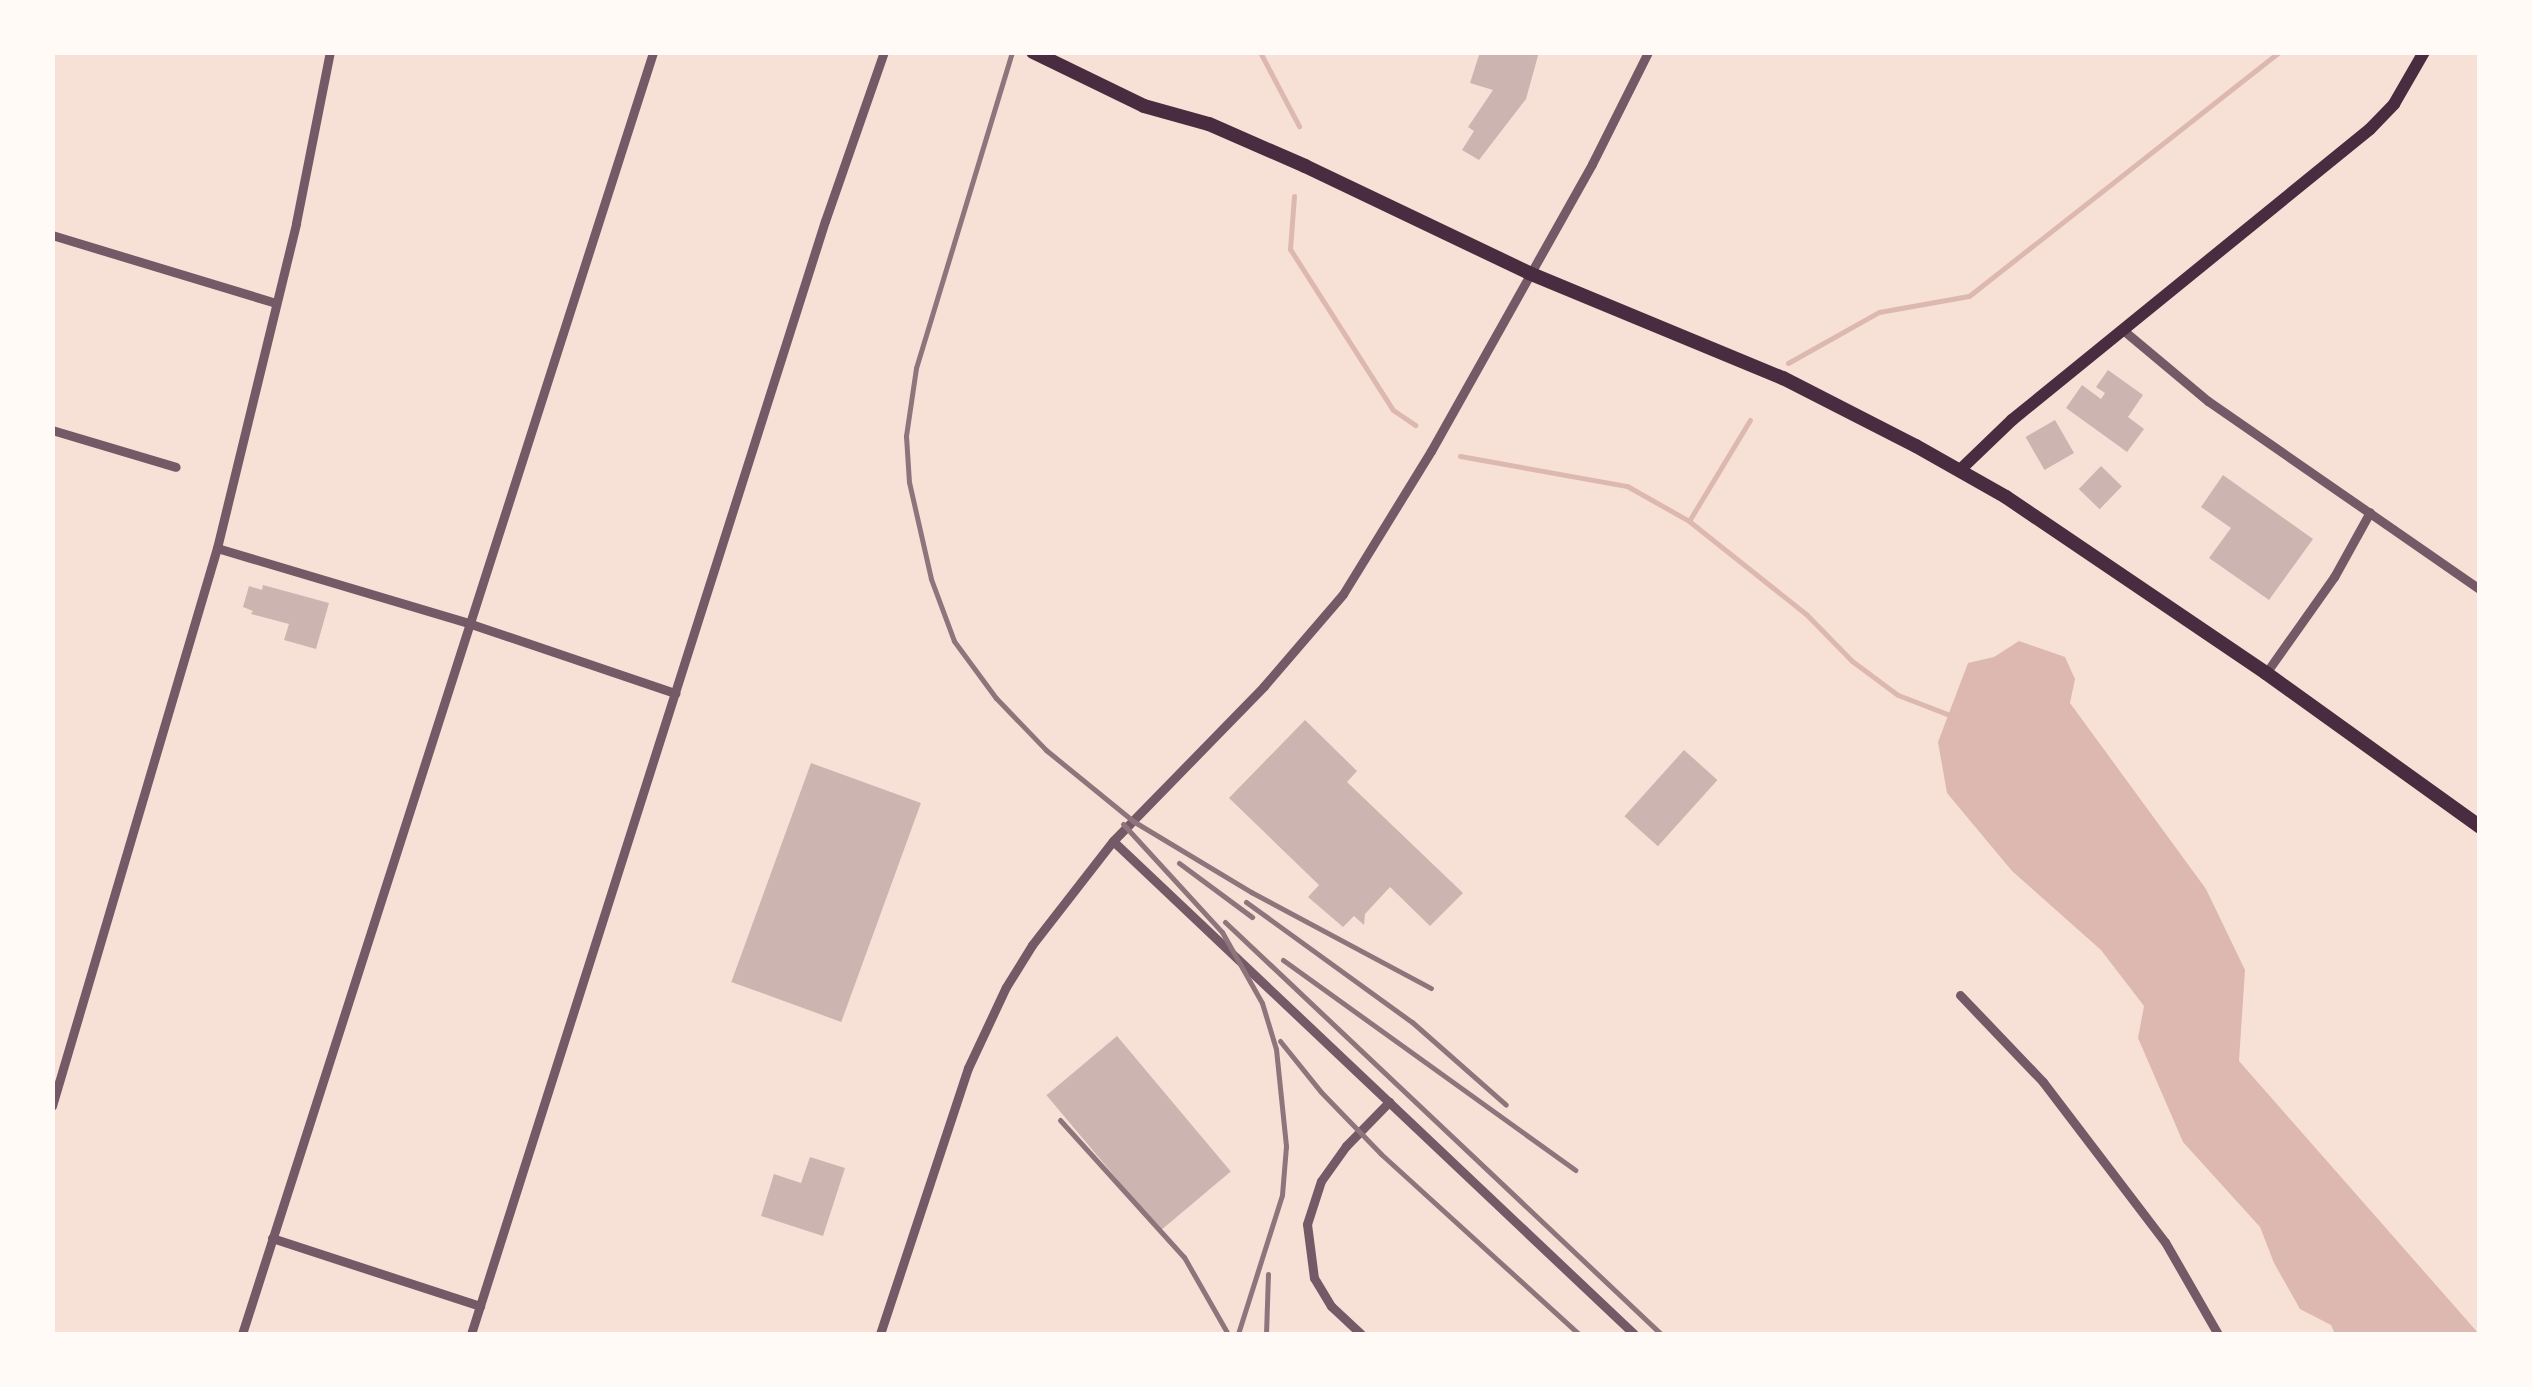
<!DOCTYPE html>
<style>
body{margin:0}
#map{position:relative;width:2532px;height:1387px;overflow:hidden;background:#f7e1d7;font-family:"Libre Baskerville",serif}
div>[style]{position:absolute}
.water>*{inset:0;background:#dcb8b0}
.stream>*{height:5px;margin:-2.5px;padding:0 2.5px;transform-origin:2.5px;border-radius:2.5px;background:#dcb8b0}
.building>*{inset:0;background:#ccb4b1;transform-origin:0 0}
.minor>*{height:9px;margin:-4.5px;padding:0 4.5px;transform-origin:4.5px;border-radius:4.5px;background:#755966}
.secondary>*{height:12px;margin:-6px;padding:0 6px;transform-origin:6px;border-radius:6px;background:#4a2c40}
.primary>*{height:14px;margin:-7px;padding:0 7px;transform-origin:7px;border-radius:7px;background:#4a2c40}
.rail>*{height:5px;margin:-2.5px;padding:0 2.5px;transform-origin:2.5px;border-radius:2.5px;background:#8f747c}
span{translate:-50% -50%;white-space:nowrap;text-align:center;line-height:1.15;-webkit-text-stroke:8px #fffaf5;paint-order:stroke}
.frame{position:absolute;inset:0;border:55px solid #fffaf5;pointer-events:none}
</style>
<div id="map">
<div class="water">
<div style="clip-path:polygon(2019px 641px,2065px 657px,2075px 679px,2070px 703px,2206px 889px,2245px 970px,2239px 1061px,2479px 1334px,2335px 1334px,2331px 1325px,2300px 1309px,2274px 1263px,2260px 1227px,2183px 1142px,2138px 1038px,2144px 1006px,2101px 950px,2012px 871px,1947px 793px,1938px 742px,1968px 663px,1994px 657px)"></div>
</div>
<div class="stream">
<div style="left:1260px;top:52px;width:84px;rotate:62.2deg"></div>
<div style="left:1294px;top:196px;width:53px;rotate:94.3deg"></div>
<div style="left:1290px;top:249px;width:191px;rotate:57.4deg"></div>
<div style="left:1393px;top:410px;width:27px;rotate:34deg"></div>
<div style="left:1788px;top:363px;width:104px;rotate:-29.3deg"></div>
<div style="left:1879px;top:312px;width:91px;rotate:-10.1deg"></div>
<div style="left:1969px;top:296px;width:395px;rotate:-38.2deg"></div>
<div style="left:1460px;top:456px;width:170px;rotate:10.2deg"></div>
<div style="left:1627px;top:486px;width:71px;rotate:29.4deg"></div>
<div style="left:1689px;top:521px;width:151px;rotate:38.5deg"></div>
<div style="left:1807px;top:615px;width:64px;rotate:45.6deg"></div>
<div style="left:1852px;top:661px;width:57px;rotate:36.5deg"></div>
<div style="left:1898px;top:695px;width:53px;rotate:21.2deg"></div>
<div style="left:1689px;top:521px;width:118px;rotate:-58.9deg"></div>
</div>
<div class="building">
<div style="clip-path:polygon(1480px 52px,1539px 52px,1526px 99px,1479px 160px,1462px 150px,1474px 131px,1468px 127px,1493px 90px,1470px 83px)"></div>
<div style="clip-path:polygon(2108px 370px,2143px 395px,2128px 417px,2144px 429px,2127px 452px,2066px 408px,2082px 385px,2101px 399px,2105px 393px,2096px 387px)"></div>
<div style="left:2055px;top:420px;width:38px;height:34px;rotate:60deg"></div>
<div style="left:2101px;top:466px;width:29px;height:32px;rotate:44deg"></div>
<div style="clip-path:polygon(2223px 475px,2313px 539px,2269px 600px,2209px 558px,2231px 528px,2201px 507px)"></div>
<div style="clip-path:polygon(263px 585px,329px 603px,316px 649px,284px 640px,289px 624px,251px 614px,253px 611px,243px 607px,249px 586px,262px 590px)"></div>
<div style="clip-path:polygon(1305px 720px,1357px 771px,1347px 782px,1463px 893px,1430px 926px,1390px 887px,1365px 914px,1364px 925px,1354px 916px,1343px 927px,1308px 897px,1319px 885px,1229px 798px)"></div>
<div style="left:1684px;top:750px;width:45px;height:89px;rotate:42deg"></div>
<div style="left:811px;top:763px;width:117px;height:233px;rotate:20deg"></div>
<div style="left:1117px;top:1036px;width:177px;height:92px;rotate:50deg"></div>
<div style="clip-path:polygon(810px 1157px,845px 1168px,823px 1236px,761px 1216px,774px 1174px,801px 1183px)"></div>
</div>
<div class="minor">
<div style="left:52px;top:235px;width:234px;rotate:16.9deg"></div>
<div style="left:2123px;top:330px;width:111px;rotate:39.9deg"></div>
<div style="left:2208px;top:401px;width:331px;rotate:34.7deg"></div>
<div style="left:52px;top:430px;width:129px;rotate:16.6deg"></div>
<div style="left:217px;top:548px;width:262px;rotate:16.6deg"></div>
<div style="left:468px;top:623px;width:219px;rotate:18.7deg"></div>
<div style="left:2266px;top:673px;width:118px;rotate:-54.7deg"></div>
<div style="left:2334px;top:577px;width:74px;rotate:-61deg"></div>
<div style="left:1113px;top:841px;width:717px;rotate:43.42deg"></div>
<div style="left:1960px;top:995px;width:120px;rotate:46.3deg"></div>
<div style="left:2043px;top:1082px;width:201px;rotate:52.7deg"></div>
<div style="left:2165px;top:1242px;width:106px;rotate:60.1deg"></div>
<div style="left:52px;top:1106px;width:582px;rotate:-73.53deg"></div>
<div style="left:217px;top:548px;width:334px;rotate:-76.3deg"></div>
<div style="left:296px;top:223px;width:174px;rotate:-78.8deg"></div>
<div style="left:272px;top:1238px;width:219px;rotate:18.1deg"></div>
<div style="left:242px;top:1334px;width:1346px;rotate:-72.22deg"></div>
<div style="left:471px;top:1334px;width:1168px;rotate:-72.36deg"></div>
<div style="left:825px;top:221px;width:179px;rotate:-70.8deg"></div>
<div style="left:880px;top:1334px;width:280px;rotate:-71.7deg"></div>
<div style="left:968px;top:1068px;width:89px;rotate:-64.9deg"></div>
<div style="left:1006px;top:987px;width:49px;rotate:-58.2deg"></div>
<div style="left:1032px;top:945px;width:132px;rotate:-52.1deg"></div>
<div style="left:1113px;top:841px;width:216px;rotate:-45.7deg"></div>
<div style="left:1264px;top:686px;width:121px;rotate:-49.3deg"></div>
<div style="left:1343px;top:594px;width:168px;rotate:-58.4deg"></div>
<div style="left:1431px;top:451px;width:329px;rotate:-60.7deg"></div>
<div style="left:1592px;top:164px;width:125px;rotate:-63.4deg"></div>
<div style="left:1361px;top:1334px;width:41px;rotate:-137deg"></div>
<div style="left:1331px;top:1306px;width:33px;rotate:-121deg"></div>
<div style="left:1314px;top:1278px;width:54px;rotate:-97.4deg"></div>
<div style="left:1307px;top:1224px;width:45px;rotate:-72deg"></div>
<div style="left:1321px;top:1181px;width:43px;rotate:-54.5deg"></div>
<div style="left:1346px;top:1146px;width:62px;rotate:-45.7deg"></div>
</div>
<div class="secondary">
<div style="left:1960px;top:470px;width:72px;rotate:-43.9deg"></div>
<div style="left:2012px;top:420px;width:461px;rotate:-39.1deg"></div>
<div style="left:2370px;top:129px;width:35px;rotate:-46deg"></div>
<div style="left:2394px;top:104px;width:60px;rotate:-60deg"></div>
</div>
<div class="primary">
<div style="left:1033px;top:52px;width:123px;rotate:25.9deg"></div>
<div style="left:1144px;top:106px;width:67px;rotate:15.5deg"></div>
<div style="left:1209px;top:124px;width:105px;rotate:23.6deg"></div>
<div style="left:1305px;top:166px;width:248px;rotate:25.5deg"></div>
<div style="left:1529px;top:273px;width:275px;rotate:22.5deg"></div>
<div style="left:1783px;top:378px;width:149px;rotate:27.1deg"></div>
<div style="left:1916px;top:446px;width:103px;rotate:29.5deg"></div>
<div style="left:2006px;top:497px;width:314px;rotate:34.1deg"></div>
<div style="left:2266px;top:673px;width:264px;rotate:35.7deg"></div>
</div>
<div class="rail">
<div style="left:1012px;top:52px;width:330px;rotate:106.9deg"></div>
<div style="left:916px;top:368px;width:69px;rotate:98.4deg"></div>
<div style="left:906px;top:436px;width:46px;rotate:86.3deg"></div>
<div style="left:909px;top:482px;width:99px;rotate:77.2deg"></div>
<div style="left:931px;top:579px;width:66px;rotate:69.6deg"></div>
<div style="left:954px;top:641px;width:71px;rotate:53.6deg"></div>
<div style="left:996px;top:698px;width:72px;rotate:46.1deg"></div>
<div style="left:1046px;top:750px;width:112px;rotate:39.2deg"></div>
<div style="left:1133px;top:821px;width:138px;rotate:31deg"></div>
<div style="left:1251px;top:892px;width:204px;rotate:28.1deg"></div>
<div style="left:1123px;top:824px;width:147px;rotate:47.5deg"></div>
<div style="left:1222px;top:932px;width:81px;rotate:60.6deg"></div>
<div style="left:1262px;top:1003px;width:48px;rotate:73.1deg"></div>
<div style="left:1276px;top:1049px;width:98px;rotate:84.1deg"></div>
<div style="left:1286px;top:1146px;width:49px;rotate:94.7deg"></div>
<div style="left:1282px;top:1195px;width:146px;rotate:107.6deg"></div>
<div style="left:1179px;top:863px;width:91px;rotate:36.5deg"></div>
<div style="left:1246px;top:902px;width:205px;rotate:35.9deg"></div>
<div style="left:1412px;top:1022px;width:125px;rotate:41.4deg"></div>
<div style="left:1225px;top:922px;width:600px;rotate:43.38deg"></div>
<div style="left:1283px;top:960px;width:360px;rotate:35.7deg"></div>
<div style="left:1280px;top:1041px;width:65px;rotate:51.2deg"></div>
<div style="left:1321px;top:1092px;width:86px;rotate:45.9deg"></div>
<div style="left:1381px;top:1154px;width:268px;rotate:42.3deg"></div>
<div style="left:1060px;top:1120px;width:185px;rotate:47.9deg"></div>
<div style="left:1184px;top:1257px;width:89px;rotate:60.3deg"></div>
<div style="left:1266px;top:1334px;width:60px;rotate:-88.1deg"></div>
</div>
<div class="frame"></div>
</div>
